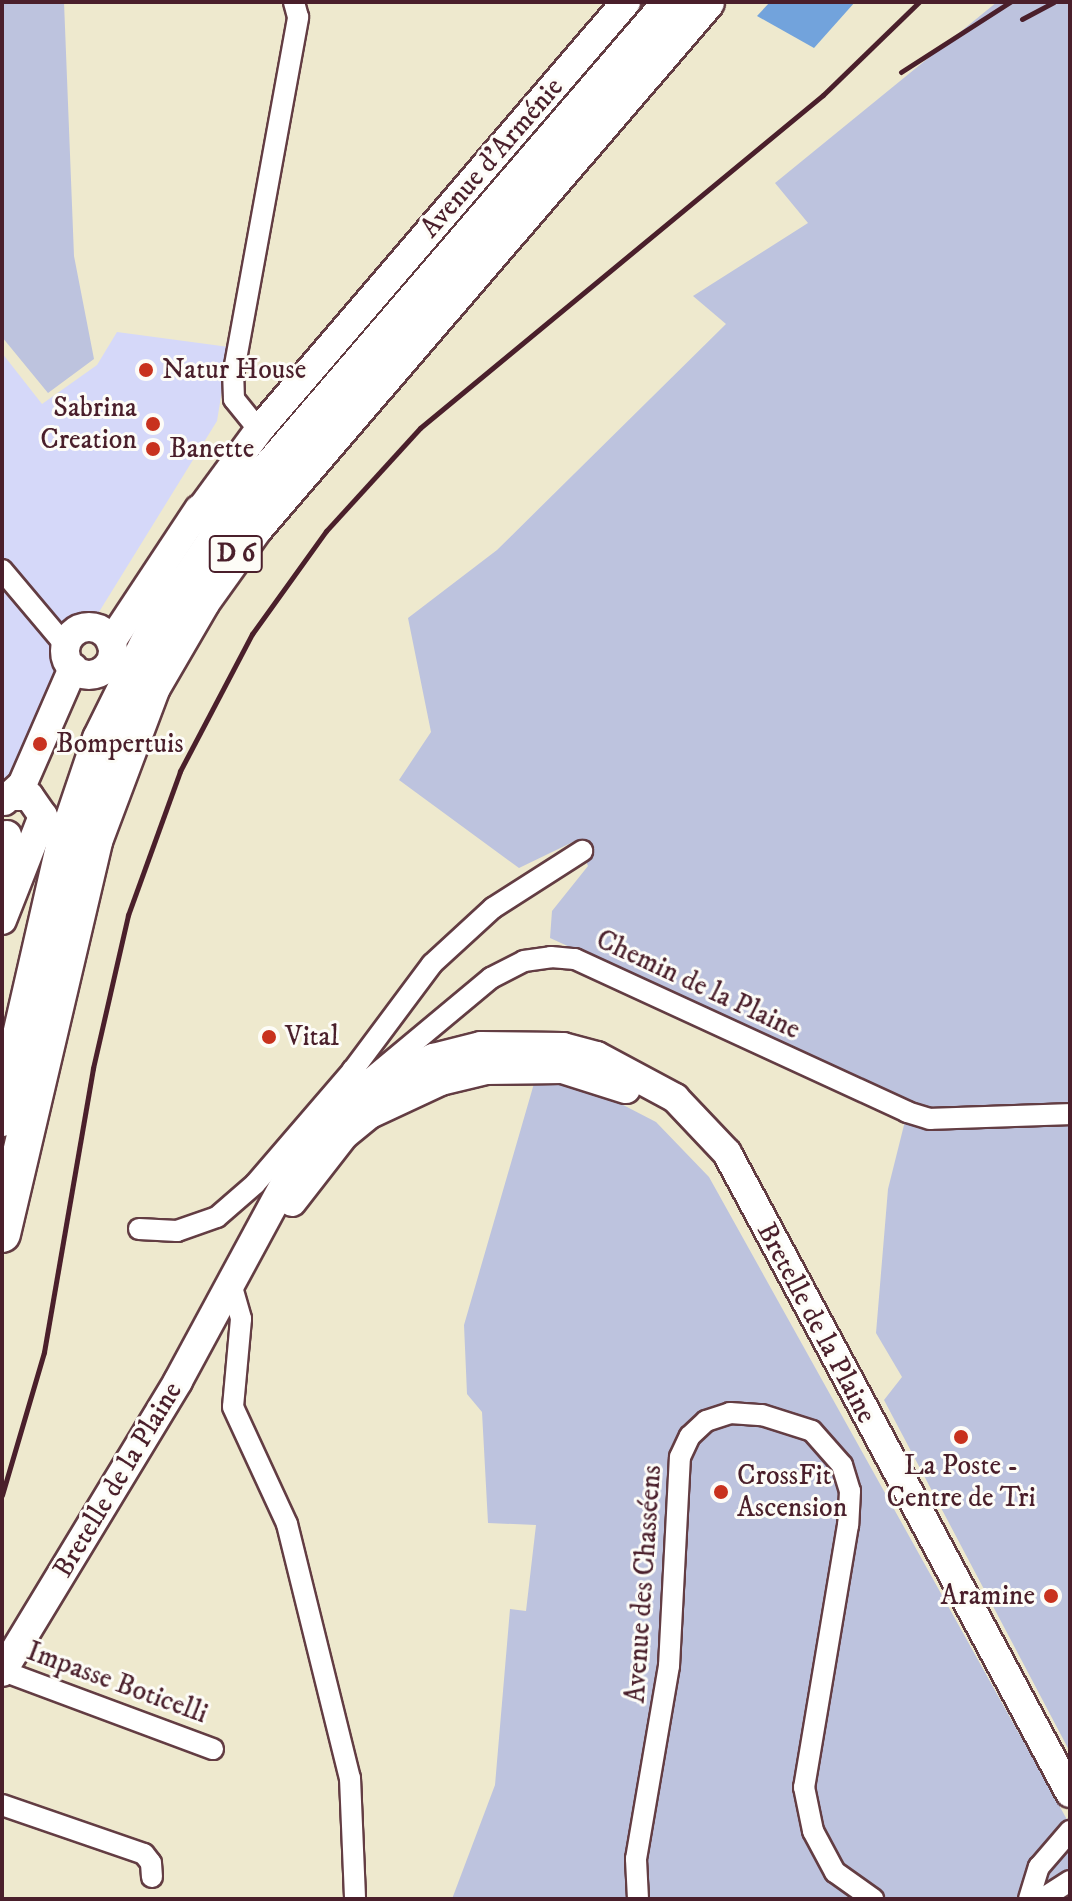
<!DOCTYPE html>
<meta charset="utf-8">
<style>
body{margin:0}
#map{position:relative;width:1072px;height:1901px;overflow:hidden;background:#eee9ce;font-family:"IM FELL DW Pica",serif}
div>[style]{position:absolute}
.built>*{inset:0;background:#d5d8f9}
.industrial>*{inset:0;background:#bdc3de}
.water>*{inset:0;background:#72a3dc}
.roads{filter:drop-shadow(2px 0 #633d43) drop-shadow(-2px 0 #633d43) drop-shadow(0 2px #633d43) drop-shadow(0 -2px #633d43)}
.street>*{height:20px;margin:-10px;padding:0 10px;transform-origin:10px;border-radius:10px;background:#fff}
.secondary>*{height:28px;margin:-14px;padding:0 14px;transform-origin:14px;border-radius:14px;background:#fff}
.secondary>.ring{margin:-14px;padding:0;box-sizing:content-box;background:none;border:28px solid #fff;border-radius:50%}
.highway>*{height:36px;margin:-18px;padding:0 18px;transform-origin:18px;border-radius:18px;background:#fff}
.rail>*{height:5px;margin:-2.5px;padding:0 2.5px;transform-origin:2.5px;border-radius:2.5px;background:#4a1f2b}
.dots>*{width:22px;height:22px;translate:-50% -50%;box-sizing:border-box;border:4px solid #fdfcf7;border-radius:50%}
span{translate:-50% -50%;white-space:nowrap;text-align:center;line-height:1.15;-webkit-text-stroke:6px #fdfcf7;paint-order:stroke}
.shield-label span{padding:2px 6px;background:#fdfcf7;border:2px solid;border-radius:6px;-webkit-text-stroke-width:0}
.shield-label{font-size:26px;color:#4a1f2b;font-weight:700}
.street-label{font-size:28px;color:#4a1f2b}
.poi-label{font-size:28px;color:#4a1f2b}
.left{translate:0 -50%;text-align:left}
.right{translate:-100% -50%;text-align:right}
.frame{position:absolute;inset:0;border:4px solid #4a1f2b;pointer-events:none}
</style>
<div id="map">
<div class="built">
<div style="clip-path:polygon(117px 332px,229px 347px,217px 421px,99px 612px,89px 625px,68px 630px,50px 657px,61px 669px,8px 787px,2px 790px,2px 353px,42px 404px,97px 365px)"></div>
</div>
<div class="industrial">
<div style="clip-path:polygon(2px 2px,64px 2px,74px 256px,94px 359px,48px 393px,2px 337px)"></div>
<div style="clip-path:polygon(997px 2px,1070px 2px,1070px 1109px,922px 1107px,550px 938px,552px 911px,588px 866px,577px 840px,519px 868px,399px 780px,431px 732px,408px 618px,497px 550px,726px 324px,693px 296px,808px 223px,775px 183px)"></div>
<div style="clip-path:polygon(535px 1080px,600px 1093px,656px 1122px,709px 1177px,1070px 1825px,1070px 1899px,452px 1899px,495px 1785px,510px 1609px,526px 1611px,536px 1525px,488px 1523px,482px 1412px,467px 1394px,464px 1325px)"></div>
<div style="clip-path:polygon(906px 1117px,1070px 1121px,1070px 1752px,884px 1400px,902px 1377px,876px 1333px,888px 1189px)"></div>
</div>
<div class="water">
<div style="clip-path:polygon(770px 2px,855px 2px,814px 48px,757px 16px)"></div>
</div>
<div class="roads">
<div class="street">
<div style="left:259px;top:430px;width:40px;rotate:-129deg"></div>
<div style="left:234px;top:399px;width:23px;rotate:-92deg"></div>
<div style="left:233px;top:376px;width:365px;rotate:-79.7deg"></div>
<div style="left:298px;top:17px;width:16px;rotate:-105deg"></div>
<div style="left:2px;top:570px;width:92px;rotate:49.9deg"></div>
<div style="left:364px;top:1081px;width:16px;rotate:-135deg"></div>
<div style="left:353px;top:1070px;width:132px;rotate:-53.3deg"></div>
<div style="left:432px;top:964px;width:83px;rotate:-42.6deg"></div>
<div style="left:493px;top:908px;width:106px;rotate:-32.6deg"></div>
<div style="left:365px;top:1083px;width:164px;rotate:-39.8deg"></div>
<div style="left:491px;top:978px;width:37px;rotate:-27deg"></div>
<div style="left:524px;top:961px;width:27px;rotate:-8deg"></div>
<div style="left:551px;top:957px;width:24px;rotate:5deg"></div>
<div style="left:575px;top:959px;width:366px;rotate:24.7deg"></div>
<div style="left:907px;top:1112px;width:24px;rotate:17deg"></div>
<div style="left:930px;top:1119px;width:140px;rotate:-2deg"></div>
<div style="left:139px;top:1229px;width:38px;rotate:3deg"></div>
<div style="left:177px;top:1231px;width:42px;rotate:-19.3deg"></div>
<div style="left:217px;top:1217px;width:50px;rotate:-41deg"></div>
<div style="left:255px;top:1184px;width:150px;rotate:-49.3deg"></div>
<div style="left:232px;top:1287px;width:33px;rotate:74deg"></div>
<div style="left:241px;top:1319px;width:88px;rotate:95.2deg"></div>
<div style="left:233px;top:1407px;width:129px;rotate:65.2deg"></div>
<div style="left:287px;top:1524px;width:262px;rotate:76.1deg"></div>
<div style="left:350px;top:1778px;width:121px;rotate:87.6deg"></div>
<div style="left:3px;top:1671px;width:224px;rotate:20.4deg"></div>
<div style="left:2px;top:1805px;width:150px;rotate:19deg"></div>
<div style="left:144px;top:1854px;width:11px;rotate:52deg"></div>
<div style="left:151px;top:1863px;width:14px;rotate:86deg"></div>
<div style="left:638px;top:1899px;width:40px;rotate:-92.9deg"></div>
<div style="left:636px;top:1859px;width:196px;rotate:-80.3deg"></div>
<div style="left:669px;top:1666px;width:209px;rotate:-87deg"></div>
<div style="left:680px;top:1457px;width:23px;rotate:-65deg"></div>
<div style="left:690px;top:1436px;width:22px;rotate:-43deg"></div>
<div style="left:706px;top:1421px;width:25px;rotate:-18deg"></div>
<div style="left:730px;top:1413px;width:32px;rotate:4deg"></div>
<div style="left:762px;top:1415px;width:52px;rotate:17.7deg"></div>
<div style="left:812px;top:1431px;width:45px;rotate:48.6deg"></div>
<div style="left:842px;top:1465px;width:27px;rotate:73deg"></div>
<div style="left:850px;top:1491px;width:34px;rotate:93deg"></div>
<div style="left:848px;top:1525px;width:266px;rotate:99.5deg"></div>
<div style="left:804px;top:1787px;width:45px;rotate:78.4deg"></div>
<div style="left:813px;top:1831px;width:47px;rotate:61.8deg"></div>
<div style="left:835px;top:1872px;width:47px;rotate:35.4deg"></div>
<div style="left:1029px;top:1899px;width:34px;rotate:-73deg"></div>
<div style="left:1039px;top:1867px;width:48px;rotate:-49.3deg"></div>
<div style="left:1042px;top:1899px;width:33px;rotate:-33deg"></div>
</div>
<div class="secondary">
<div style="left:191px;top:523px;width:115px;rotate:-53.8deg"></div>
<div style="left:259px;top:430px;width:564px;rotate:-49.39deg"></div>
<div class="ring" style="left:65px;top:627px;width:20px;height:20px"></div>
<div style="left:111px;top:642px;width:159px;rotate:-56.5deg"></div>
<div style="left:4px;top:801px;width:24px;rotate:-42deg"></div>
<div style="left:22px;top:785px;width:128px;rotate:-66.4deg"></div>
<div style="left:7px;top:835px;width:40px;rotate:77deg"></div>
<div style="left:2px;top:920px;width:112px;rotate:-68.5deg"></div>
<div style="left:43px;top:816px;width:24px;rotate:-125deg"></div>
<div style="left:29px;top:796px;width:20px;rotate:180deg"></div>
<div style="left:292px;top:1202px;width:85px;rotate:-52.2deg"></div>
<div style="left:344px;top:1135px;width:33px;rotate:-39deg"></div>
<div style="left:370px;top:1114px;width:78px;rotate:-24.9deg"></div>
<div style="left:441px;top:1081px;width:46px;rotate:-13.7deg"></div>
<div style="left:486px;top:1070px;width:76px;rotate:-0.8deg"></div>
<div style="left:562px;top:1069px;width:67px;rotate:17.4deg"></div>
<div style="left:2px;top:1672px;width:340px;rotate:-58.8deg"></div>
<div style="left:178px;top:1381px;width:246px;rotate:-61.6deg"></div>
<div style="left:295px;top:1165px;width:54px;rotate:-52.5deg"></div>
<div style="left:328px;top:1122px;width:53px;rotate:-39.7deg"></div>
<div style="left:369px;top:1088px;width:71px;rotate:-25.1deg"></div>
<div style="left:433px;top:1058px;width:49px;rotate:-14deg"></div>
<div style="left:481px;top:1046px;width:82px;rotate:0.7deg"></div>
<div style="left:563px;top:1047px;width:35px;rotate:15deg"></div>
<div style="left:597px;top:1056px;width:89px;rotate:28.3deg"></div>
<div style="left:675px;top:1098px;width:76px;rotate:46.6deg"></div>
<div style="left:727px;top:1153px;width:726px;rotate:61.81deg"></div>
</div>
<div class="highway">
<div style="left:2px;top:1118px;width:277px;rotate:-77.1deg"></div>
<div style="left:64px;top:848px;width:115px;rotate:-71.3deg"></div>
<div style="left:101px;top:739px;width:117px;rotate:-63.7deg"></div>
<div style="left:153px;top:634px;width:163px;rotate:-56deg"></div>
<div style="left:244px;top:499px;width:656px;rotate:-49.27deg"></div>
<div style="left:2px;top:1234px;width:404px;rotate:-76.8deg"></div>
<div style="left:94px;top:841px;width:165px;rotate:-69.4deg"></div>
<div style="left:152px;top:687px;width:99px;rotate:-59.8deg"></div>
<div style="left:202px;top:601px;width:91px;rotate:-54.4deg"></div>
<div style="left:255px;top:527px;width:692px;rotate:-49.34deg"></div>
</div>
</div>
<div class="rail">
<div style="left:1022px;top:19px;width:36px;rotate:-28deg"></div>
<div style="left:901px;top:72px;width:130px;rotate:-32.7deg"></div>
<div style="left:2px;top:1495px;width:149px;rotate:-73.6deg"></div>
<div style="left:44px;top:1352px;width:288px;rotate:-80.2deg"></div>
<div style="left:93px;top:1068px;width:157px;rotate:-77.1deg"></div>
<div style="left:128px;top:915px;width:153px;rotate:-70.1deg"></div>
<div style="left:180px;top:771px;width:155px;rotate:-62.3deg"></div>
<div style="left:252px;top:634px;width:127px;rotate:-54.3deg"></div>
<div style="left:326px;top:531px;width:139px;rotate:-47.6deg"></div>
<div style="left:420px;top:428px;width:523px;rotate:-39.57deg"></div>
<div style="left:823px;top:95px;width:134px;rotate:-44.1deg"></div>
</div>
<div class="dots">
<div style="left:146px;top:370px;background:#c8321e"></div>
<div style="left:153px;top:424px;background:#c8321e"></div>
<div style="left:153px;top:449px;background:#c8321e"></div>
<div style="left:40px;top:744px;background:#c8321e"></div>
<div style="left:269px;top:1037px;background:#c8321e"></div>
<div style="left:961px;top:1437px;background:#c8321e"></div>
<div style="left:721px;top:1492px;background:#c8321e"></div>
<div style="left:1051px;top:1596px;background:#c8321e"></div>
</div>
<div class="shield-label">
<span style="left:236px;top:554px">D 6</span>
</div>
<div class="street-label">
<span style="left:492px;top:158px;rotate:-49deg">Avenue d'Arménie</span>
<span style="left:698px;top:985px;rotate:25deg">Chemin de la Plaine</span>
<span style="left:816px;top:1323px;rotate:62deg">Bretelle de la Plaine</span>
<span style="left:118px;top:1480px;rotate:-59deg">Bretelle de la Plaine</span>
<span style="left:644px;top:1584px;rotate:-86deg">Avenue des Chasséens</span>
<span style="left:117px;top:1683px;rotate:20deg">Impasse Boticelli</span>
</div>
<div class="poi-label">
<span class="left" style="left:162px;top:370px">Natur House</span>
<span class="right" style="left:137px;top:424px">Sabrina<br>Creation</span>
<span class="left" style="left:169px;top:449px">Banette</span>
<span class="left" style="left:56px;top:744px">Bompertuis</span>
<span class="left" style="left:285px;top:1037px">Vital</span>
<span style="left:961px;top:1482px">La Poste -<br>Centre de Tri</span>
<span class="left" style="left:737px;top:1492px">CrossFit<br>Ascension</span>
<span class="right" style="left:1035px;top:1596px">Aramine</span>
</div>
<div class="frame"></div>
</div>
